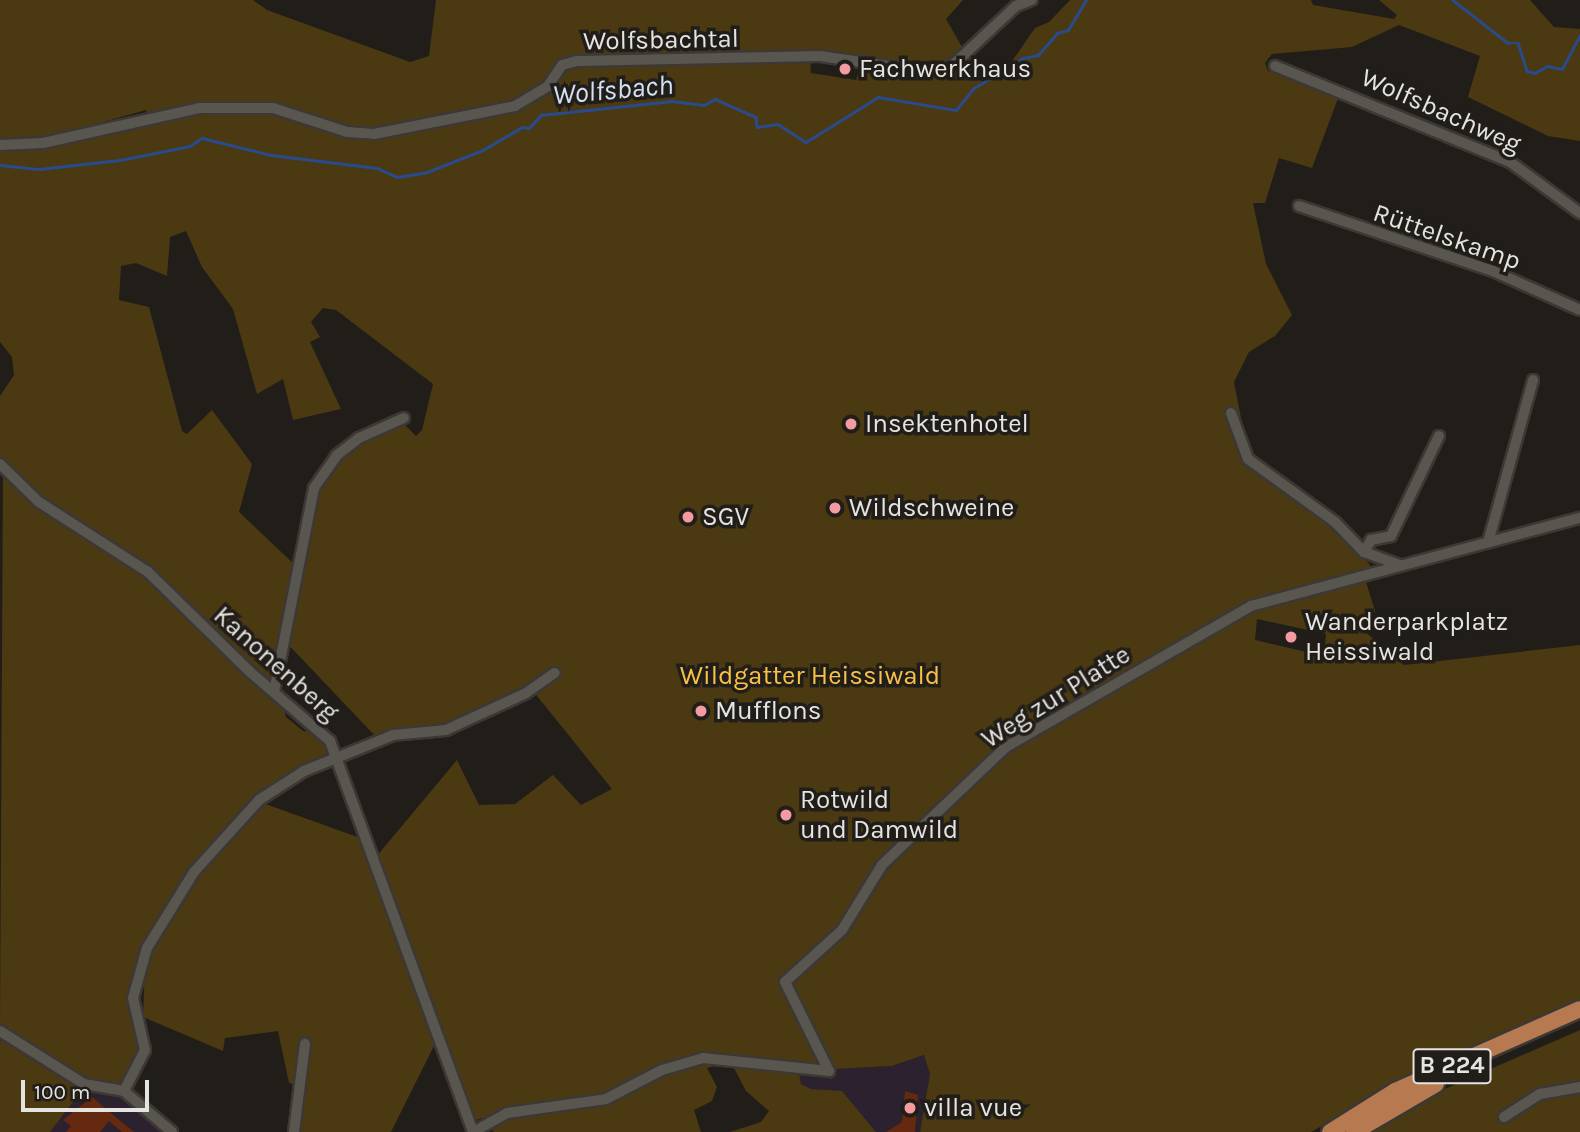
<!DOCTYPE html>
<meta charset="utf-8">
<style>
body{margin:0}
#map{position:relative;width:1580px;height:1132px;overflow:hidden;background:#211e19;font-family:Karla,sans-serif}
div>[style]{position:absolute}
.commercial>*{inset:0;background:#2c212f}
.green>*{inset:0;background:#4b3912}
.stream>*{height:2.5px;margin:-1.25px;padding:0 1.25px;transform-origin:1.25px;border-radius:1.25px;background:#294b8e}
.building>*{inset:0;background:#65290f}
.roads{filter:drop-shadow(2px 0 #3b3835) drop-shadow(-2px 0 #3b3835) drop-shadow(0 2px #3b3835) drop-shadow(0 -2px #3b3835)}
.street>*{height:10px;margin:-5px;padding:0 5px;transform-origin:5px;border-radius:5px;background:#59564f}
.primary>*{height:16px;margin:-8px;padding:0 8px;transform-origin:8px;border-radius:8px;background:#b77a50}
.dots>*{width:19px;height:19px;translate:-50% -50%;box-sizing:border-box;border:4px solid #211e19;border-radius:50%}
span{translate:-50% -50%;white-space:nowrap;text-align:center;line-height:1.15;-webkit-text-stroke:7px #211e19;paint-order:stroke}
.shield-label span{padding:2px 5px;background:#211e19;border:2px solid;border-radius:5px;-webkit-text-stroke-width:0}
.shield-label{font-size:24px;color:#e6e4e0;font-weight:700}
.street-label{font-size:26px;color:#e6e4e0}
.poi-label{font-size:26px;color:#e6e4e0}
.left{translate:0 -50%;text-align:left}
.park-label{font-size:26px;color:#f9c047}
.water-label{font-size:28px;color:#d5e0f4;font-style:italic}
.scale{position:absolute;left:21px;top:1080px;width:128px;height:32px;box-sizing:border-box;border:4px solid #e6e4e0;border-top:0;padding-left:9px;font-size:21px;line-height:24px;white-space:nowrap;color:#e6e4e0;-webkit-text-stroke:5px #211e19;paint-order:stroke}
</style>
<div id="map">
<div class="commercial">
<div style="clip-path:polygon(925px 1055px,930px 1074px,920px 1132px,876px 1132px,842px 1091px,811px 1089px,801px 1084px,798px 1073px,832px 1079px,835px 1069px,892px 1066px)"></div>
<div style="clip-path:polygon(83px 1089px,120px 1094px,168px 1132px,50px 1132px)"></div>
</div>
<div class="green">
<div style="clip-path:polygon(evenodd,0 0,253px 0,267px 10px,410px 62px,429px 56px,436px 0,963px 0,946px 19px,982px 82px,1008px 67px,1035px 28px,1049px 22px,1070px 0,1311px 0,1313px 5px,1394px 19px,1397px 15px,1379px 0,1530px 0,1554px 27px,1580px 29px,1580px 141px,1548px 136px,1468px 97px,1480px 56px,1399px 25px,1352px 47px,1272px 54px,1265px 63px,1268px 71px,1340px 93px,1312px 168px,1279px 158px,1265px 203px,1253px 203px,1266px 264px,1292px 315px,1275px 336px,1249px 352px,1234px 382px,1241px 418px,1234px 420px,1244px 460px,1334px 525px,1370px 565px,1366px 582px,1375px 611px,1362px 629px,1404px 665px,1580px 645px,1580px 1004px,1384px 1091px,1311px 1132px,920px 1132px,930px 1074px,924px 1055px,892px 1066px,835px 1069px,832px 1079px,799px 1073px,801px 1084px,811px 1089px,842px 1091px,876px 1132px,730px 1132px,761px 1122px,769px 1111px,746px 1091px,734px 1068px,715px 1066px,707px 1068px,717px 1087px,712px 1101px,694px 1110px,701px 1132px,494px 1132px,482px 1118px,473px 1121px,376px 857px,457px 760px,479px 805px,515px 804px,553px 775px,581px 805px,612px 789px,529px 686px,443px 728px,414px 727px,378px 739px,283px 639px,270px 683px,154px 570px,41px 498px,0 458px,0 396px,14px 375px,12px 357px,0 342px,0 148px,42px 146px,149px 124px,146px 110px,35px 141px,0 142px,0 0,831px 52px,863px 58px,856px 80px,811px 73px,810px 55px,831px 52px,0 0,186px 231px,202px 267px,233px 309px,257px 394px,283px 379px,293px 420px,341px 409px,310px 342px,320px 337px,311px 322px,323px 308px,336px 310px,433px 384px,422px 430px,416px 436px,403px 423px,365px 440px,323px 479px,296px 566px,239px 512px,252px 464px,212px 410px,187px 434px,182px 431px,149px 307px,119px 300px,121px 266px,136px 263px,167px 276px,170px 237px,186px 231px,0 0,1257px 619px,1326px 634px,1324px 656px,1255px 640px,1257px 619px)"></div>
<div style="clip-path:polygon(3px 471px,143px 573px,283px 706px,286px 717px,303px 731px,315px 732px,333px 754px,264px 790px,213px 846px,158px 922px,136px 967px,131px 999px,142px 1042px,134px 1071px,117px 1085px,81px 1077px,0 1024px)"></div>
<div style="clip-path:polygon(260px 802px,363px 839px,435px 1044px,391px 1132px,297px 1132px,307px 1087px,289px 1083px,278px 1031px,225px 1038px,223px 1051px,143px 1017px,145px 963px,162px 923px,184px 889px)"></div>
<div style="clip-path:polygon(1580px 1030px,1580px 1082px,1557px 1087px,1560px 1097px,1580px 1093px,1580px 1132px,1367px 1132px,1445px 1089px)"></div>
<div style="clip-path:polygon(0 1041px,14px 1041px,83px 1089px,50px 1132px,0 1132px)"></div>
</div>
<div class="stream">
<div style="left:1453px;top:0;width:70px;rotate:38deg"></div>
<div style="left:1508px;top:43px;width:10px"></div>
<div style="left:1518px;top:43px;width:29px;rotate:72deg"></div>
<div style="left:1527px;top:71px;width:8px;rotate:14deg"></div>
<div style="left:1535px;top:73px;width:14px;rotate:-30deg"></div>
<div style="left:1547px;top:66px;width:15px;rotate:11deg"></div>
<div style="left:1562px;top:69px;width:38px;rotate:-62deg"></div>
<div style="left:0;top:165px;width:39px;rotate:6deg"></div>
<div style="left:39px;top:169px;width:81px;rotate:-6.3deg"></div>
<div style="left:120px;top:160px;width:71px;rotate:-11.3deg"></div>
<div style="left:190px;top:146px;width:14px;rotate:-34deg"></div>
<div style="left:202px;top:138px;width:71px;rotate:13.8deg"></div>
<div style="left:271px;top:155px;width:107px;rotate:7deg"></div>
<div style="left:377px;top:168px;width:22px;rotate:24deg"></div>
<div style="left:397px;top:177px;width:30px;rotate:-9deg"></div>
<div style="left:427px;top:172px;width:60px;rotate:-21.4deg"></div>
<div style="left:483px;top:150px;width:45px;rotate:-30.5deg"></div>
<div style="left:522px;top:127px;width:7px;rotate:8deg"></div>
<div style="left:529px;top:128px;width:18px;rotate:-47deg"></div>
<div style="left:541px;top:115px;width:132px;rotate:-6.1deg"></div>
<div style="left:672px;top:101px;width:32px;rotate:7deg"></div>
<div style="left:704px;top:105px;width:13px;rotate:-29deg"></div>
<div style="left:715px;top:99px;width:45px;rotate:23.7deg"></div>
<div style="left:756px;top:117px;width:10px;rotate:84deg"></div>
<div style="left:757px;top:127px;width:21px;rotate:-8deg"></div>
<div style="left:778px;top:124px;width:33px;rotate:33deg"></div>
<div style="left:806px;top:142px;width:85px;rotate:-32deg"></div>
<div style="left:878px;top:97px;width:79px;rotate:9.5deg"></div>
<div style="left:956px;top:110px;width:28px;rotate:-51deg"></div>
<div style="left:974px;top:88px;width:57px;rotate:-31.5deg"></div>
<div style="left:1023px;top:58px;width:15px;rotate:-11deg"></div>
<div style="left:1038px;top:55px;width:29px;rotate:-49deg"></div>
<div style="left:1057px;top:33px;width:11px;rotate:-15deg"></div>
<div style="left:1068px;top:30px;width:35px;rotate:-59deg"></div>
</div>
<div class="building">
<div style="clip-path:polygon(905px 1091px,918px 1095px,915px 1132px,886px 1132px,902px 1122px)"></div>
<div style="clip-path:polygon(92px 1097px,112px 1114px,134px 1132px,122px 1132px,109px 1121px,100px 1132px,66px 1132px,71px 1126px,63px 1120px)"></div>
</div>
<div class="roads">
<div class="street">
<div style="left:1275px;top:66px;width:254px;rotate:22.2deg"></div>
<div style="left:1510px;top:162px;width:87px;rotate:36.1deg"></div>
<div style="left:0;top:145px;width:43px;rotate:-2.7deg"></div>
<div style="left:43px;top:143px;width:160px;rotate:-12.6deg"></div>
<div style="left:199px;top:108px;width:74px"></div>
<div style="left:273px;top:108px;width:78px;rotate:18deg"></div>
<div style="left:347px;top:132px;width:27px;rotate:4deg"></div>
<div style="left:374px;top:134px;width:144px;rotate:-11.2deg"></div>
<div style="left:515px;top:106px;width:39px;rotate:-31deg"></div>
<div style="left:548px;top:86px;width:25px;rotate:-56deg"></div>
<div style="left:562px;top:65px;width:16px;rotate:-15deg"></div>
<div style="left:577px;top:61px;width:243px;rotate:-1.2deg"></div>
<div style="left:820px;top:56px;width:110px;rotate:8.4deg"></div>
<div style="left:929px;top:72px;width:26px;rotate:-18deg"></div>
<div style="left:954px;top:64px;width:85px;rotate:-43.1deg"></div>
<div style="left:1016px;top:6px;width:17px;rotate:-21deg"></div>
<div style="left:1299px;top:206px;width:205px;rotate:18.5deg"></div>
<div style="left:1493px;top:271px;width:95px;rotate:24.1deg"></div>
<div style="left:1231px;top:413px;width:49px;rotate:69.7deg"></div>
<div style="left:1248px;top:459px;width:107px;rotate:35.9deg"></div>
<div style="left:1335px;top:522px;width:42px;rotate:46deg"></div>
<div style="left:1364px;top:552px;width:37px;rotate:20deg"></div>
<div style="left:0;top:464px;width:54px;rotate:44.3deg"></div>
<div style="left:39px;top:502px;width:130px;rotate:32.7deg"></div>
<div style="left:148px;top:572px;width:141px;rotate:44.4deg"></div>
<div style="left:249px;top:671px;width:107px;rotate:40.8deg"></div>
<div style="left:330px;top:741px;width:416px;rotate:69.9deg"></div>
<div style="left:1489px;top:539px;width:165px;rotate:-74.5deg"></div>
<div style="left:1364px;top:552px;width:14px;rotate:-60deg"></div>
<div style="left:1371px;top:540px;width:20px;rotate:-11deg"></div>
<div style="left:1391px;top:536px;width:111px;rotate:-64.4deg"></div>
<div style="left:274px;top:692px;width:208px;rotate:-78.9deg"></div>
<div style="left:314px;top:488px;width:39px;rotate:-55deg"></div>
<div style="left:336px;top:456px;width:29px;rotate:-38deg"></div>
<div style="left:359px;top:438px;width:49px;rotate:-24deg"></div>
<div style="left:0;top:1031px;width:99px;rotate:32.2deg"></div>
<div style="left:84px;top:1084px;width:41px;rotate:9.9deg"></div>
<div style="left:124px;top:1091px;width:63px;rotate:40.5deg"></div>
<div style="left:124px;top:1091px;width:46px;rotate:-62.9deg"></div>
<div style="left:145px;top:1050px;width:53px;rotate:-103deg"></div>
<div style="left:133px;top:998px;width:52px;rotate:-74.4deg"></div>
<div style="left:147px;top:948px;width:89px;rotate:-58.3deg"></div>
<div style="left:194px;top:872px;width:97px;rotate:-47.9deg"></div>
<div style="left:259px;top:800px;width:54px;rotate:-32.8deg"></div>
<div style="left:304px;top:771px;width:96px;rotate:-22deg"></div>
<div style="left:393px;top:735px;width:53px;rotate:-5.4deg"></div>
<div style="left:446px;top:730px;width:88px;rotate:-24.8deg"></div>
<div style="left:526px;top:693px;width:35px;rotate:-35deg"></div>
<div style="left:1504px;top:1117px;width:43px;rotate:-32.6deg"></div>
<div style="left:1540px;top:1094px;width:41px;rotate:-9.9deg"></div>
<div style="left:294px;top:1132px;width:89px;rotate:-82.9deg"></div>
<div style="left:473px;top:1132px;width:39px;rotate:-29deg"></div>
<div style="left:507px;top:1113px;width:100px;rotate:-8deg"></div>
<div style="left:606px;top:1099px;width:63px;rotate:-27.4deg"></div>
<div style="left:662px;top:1070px;width:43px;rotate:-16.3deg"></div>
<div style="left:703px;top:1058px;width:127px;rotate:5.9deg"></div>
<div style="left:829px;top:1071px;width:99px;rotate:-116.3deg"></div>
<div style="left:785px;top:982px;width:77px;rotate:-42.4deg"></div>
<div style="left:842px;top:930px;width:76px;rotate:-58.4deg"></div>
<div style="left:882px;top:865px;width:171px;rotate:-43.6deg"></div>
<div style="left:1006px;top:747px;width:283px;rotate:-29.9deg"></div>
<div style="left:1251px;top:606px;width:341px;rotate:-15deg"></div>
</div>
<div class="primary">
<div style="left:1330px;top:1132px;width:77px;rotate:-32.2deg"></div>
<div style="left:1395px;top:1091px;width:202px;rotate:-23.9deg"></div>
<div style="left:1354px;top:1132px;width:95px;rotate:-30.3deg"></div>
</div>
</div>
<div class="dots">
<div style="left:845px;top:69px;background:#f49aa1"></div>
<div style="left:851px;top:424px;background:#f49aa1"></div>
<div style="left:835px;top:508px;background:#f49aa1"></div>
<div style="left:688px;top:517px;background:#f49aa1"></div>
<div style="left:1291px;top:637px;background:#f49aa1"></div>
<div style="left:701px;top:711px;background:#f49aa1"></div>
<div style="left:786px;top:815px;background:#f49aa1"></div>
<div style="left:910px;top:1108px;background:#f49aa1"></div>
</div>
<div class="shield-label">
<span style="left:1452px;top:1066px">B 224</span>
</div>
<div class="street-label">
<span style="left:661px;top:40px;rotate:-1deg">Wolfsbachtal</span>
<span style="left:1441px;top:111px;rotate:24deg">Wolfsbachweg</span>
<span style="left:1447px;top:237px;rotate:19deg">Rüttelskamp</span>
<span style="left:276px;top:664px;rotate:42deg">Kanonenberg</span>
<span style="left:1056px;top:697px;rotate:-32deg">Weg zur Platte</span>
</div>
<div class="poi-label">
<span class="left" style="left:859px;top:69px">Fachwerkhaus</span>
<span class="left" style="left:865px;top:424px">Insektenhotel</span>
<span class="left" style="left:849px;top:508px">Wildschweine</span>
<span class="left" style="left:702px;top:517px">SGV</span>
<span class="left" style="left:1305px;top:637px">Wanderparkplatz<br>Heissiwald</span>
<span class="left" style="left:715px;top:711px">Mufflons</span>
<span class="left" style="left:800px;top:815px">Rotwild<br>und Damwild</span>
<span class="left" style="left:924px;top:1108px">villa vue</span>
</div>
<div class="park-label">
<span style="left:810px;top:676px">Wildgatter Heissiwald</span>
</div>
<div class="water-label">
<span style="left:613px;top:90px;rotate:-5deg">Wolfsbach</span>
</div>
<div class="scale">100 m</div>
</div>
